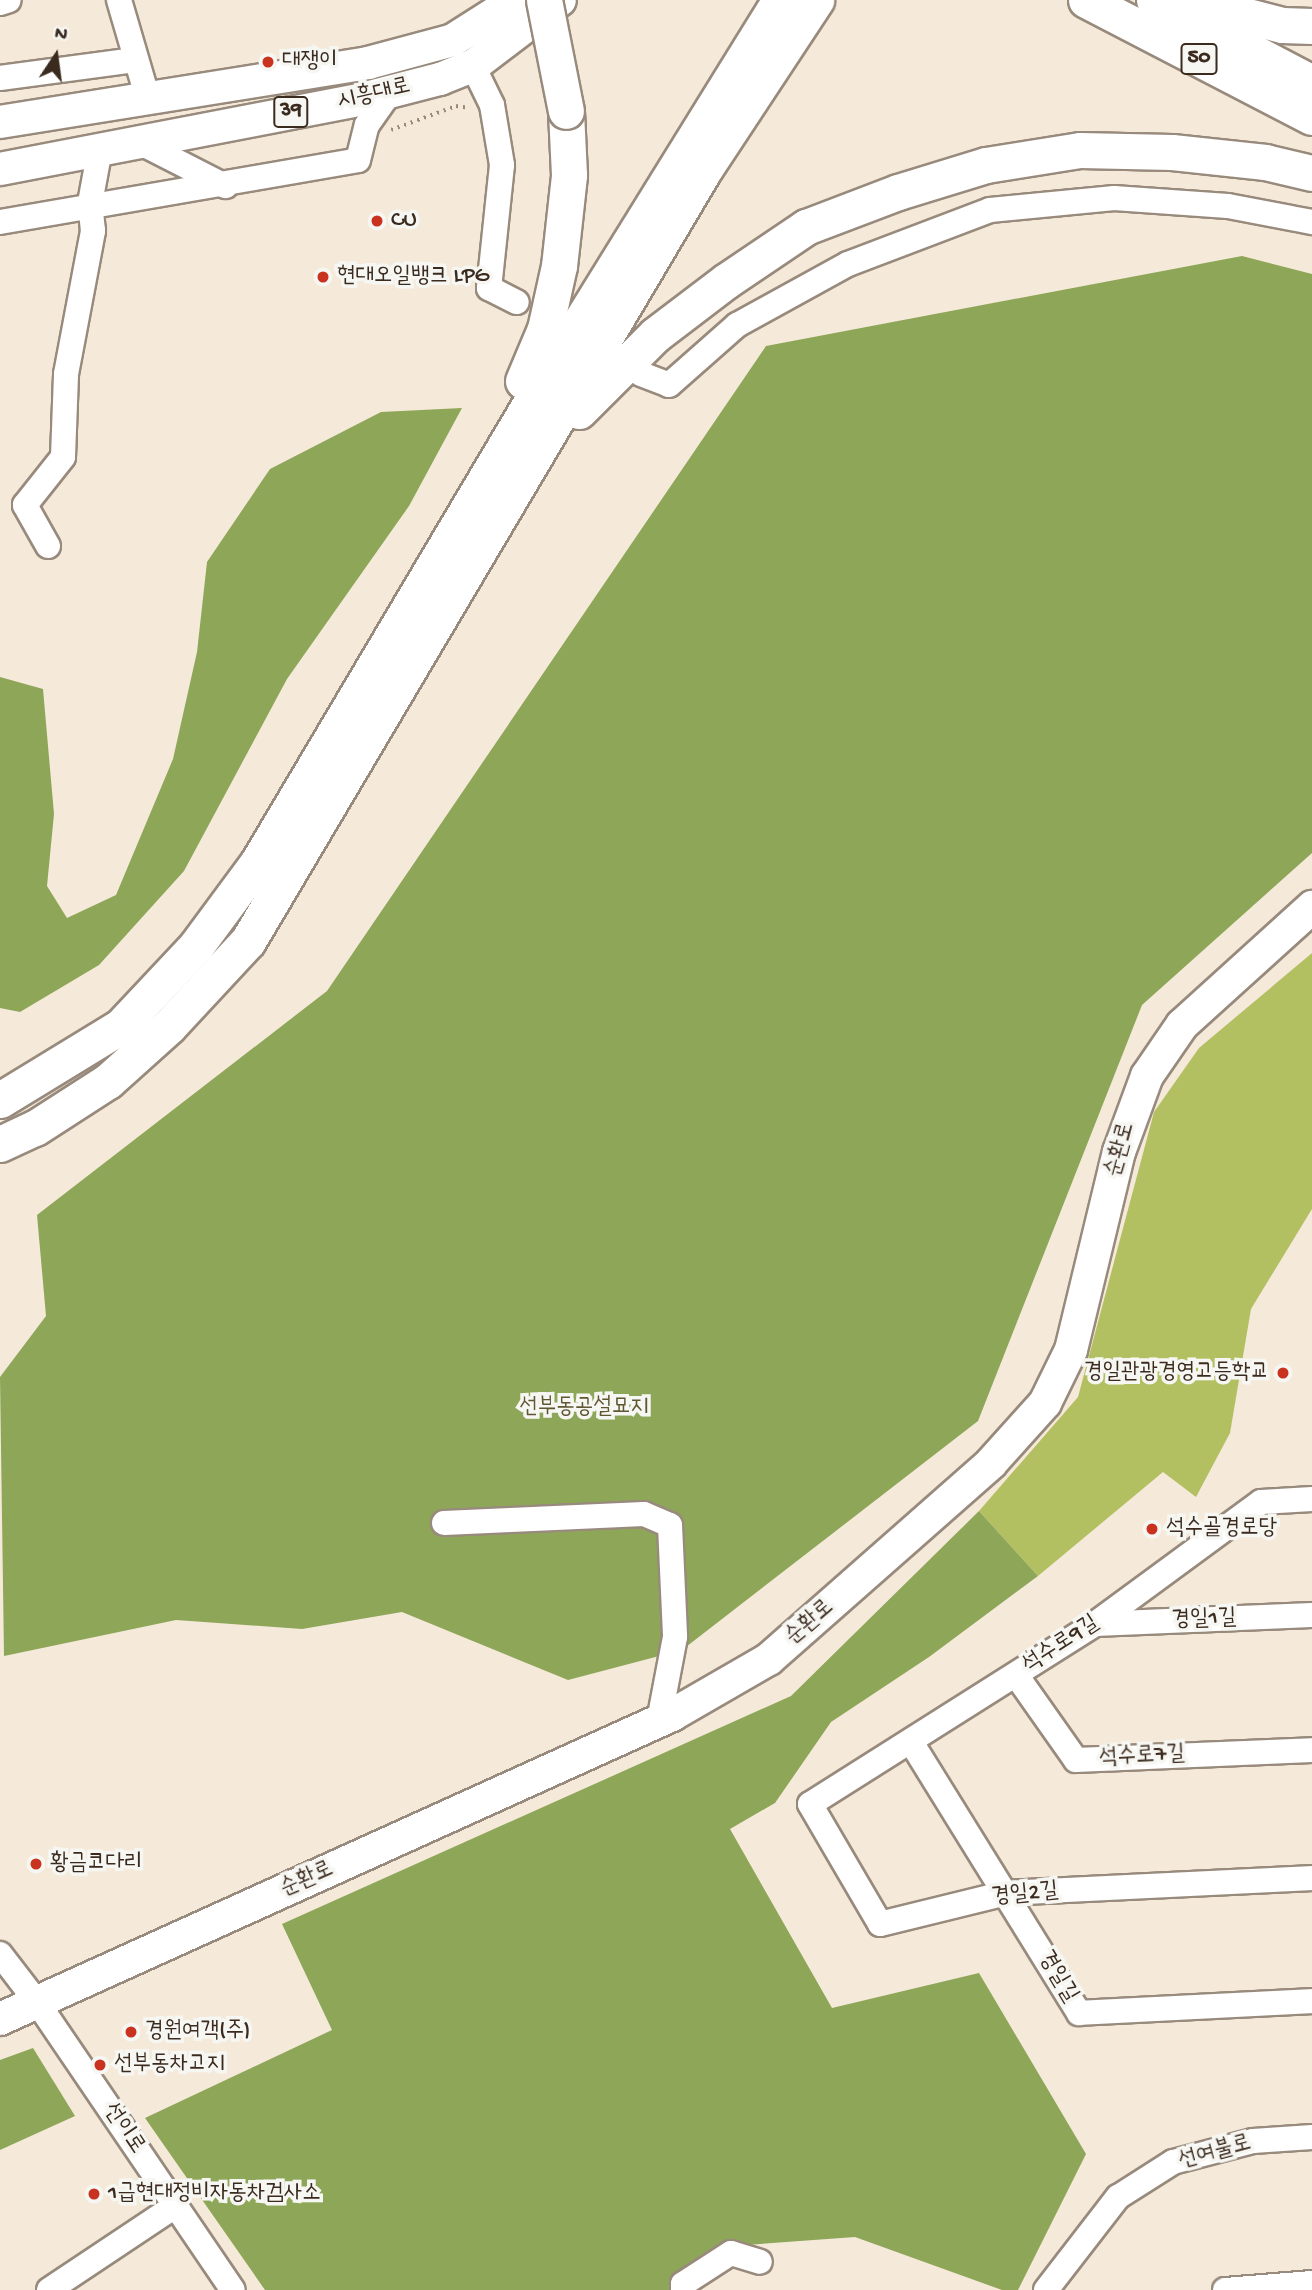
<!DOCTYPE html>
<meta charset="utf-8">
<style>
body{margin:0}
#map{position:relative;width:1312px;height:2290px;overflow:hidden;background:#f5e9d9;font-family:"Gochi Hand","Poor Story",sans-serif}
div>[style]{position:absolute}
.green>*{inset:0;background:#b3c062}
.forest>*{inset:0;background:#8ea658}
.path>*{height:3.5px;margin-top:-1.75px;transform-origin:0;background:repeating-linear-gradient(90deg,#988a7c 0 2px,transparent 0 7px)}
.roads{filter:drop-shadow(2px 0 #988a7c) drop-shadow(-2px 0 #988a7c) drop-shadow(0 2px #988a7c) drop-shadow(0 -2px #988a7c)}
.minor>*{height:24px;margin:-12px;padding:0 12px;transform-origin:12px;border-radius:12px;background:#fff}
.major>*{height:32px;margin:-16px;padding:0 16px;transform-origin:16px;border-radius:16px;background:#fff}
.highway>*{height:35px;margin:-17.5px;padding:0 17.5px;transform-origin:17.5px;border-radius:17.5px;background:#fff}
.bridges{filter:drop-shadow(2px 0 #988a7c) drop-shadow(-2px 0 #988a7c) drop-shadow(0 2px #988a7c) drop-shadow(0 -2px #988a7c)}
.highway-bridge>*{height:35px;margin:-17.5px;padding:0 17.5px;transform-origin:17.5px;border-radius:17.5px;background:#fff}
.dots>*{width:19px;height:19px;translate:-50% -50%;box-sizing:border-box;border:4px solid #f6f6f2;border-radius:50%}
span{translate:-50% -50%;white-space:nowrap;text-align:center;line-height:1.15;-webkit-text-stroke:7px #f6f6f2;paint-order:stroke}
.shield-label span{padding:2px 5px;background:#f6f6f2;border:2px solid;border-radius:5px;-webkit-text-stroke-width:0}
.shield-label{font-size:21px;color:#3b2a1e;font-weight:700}
.poi-label{font-size:23px;color:#3b2a1e}
.left{translate:0 -50%;text-align:left}
.right{translate:-100% -50%;text-align:right}
.street-label{font-size:23px;color:#3b2a1e}
.park-label{font-size:23px;color:#5f5732}
.north{position:absolute;left:21px;top:21px;width:70px;height:70px;-webkit-text-stroke:5px #f6f6f2;paint-order:stroke;rotate:13deg;font-size:19px;font-weight:700;line-height:28px;text-align:center;color:#3b2a1e}
.north::after{content:'';display:block;margin:auto;width:24px;height:32px;background:#3b2a1e;clip-path:polygon(50% 0,100% 100%,50% 72%,0 100%)}
</style>
<div id="map">
<div class="green">
<div style="clip-path:polygon(1312px 953px,1312px 1209px,1251px 1309px,1230px 1433px,1196px 1497px,1163px 1472px,1038px 1576px,979px 1511px,1078px 1397px,1154px 1112px,1199px 1048px)"></div>
</div>
<div class="forest">
<div style="clip-path:polygon(1242px 256px,1312px 274px,1312px 853px,1142px 1005px,978px 1421px,682px 1650px,568px 1680px,402px 1612px,302px 1629px,176px 1620px,4px 1656px,0 1377px,46px 1316px,37px 1215px,327px 991px,766px 346px)"></div>
<div style="clip-path:polygon(462px 408px,409px 506px,287px 679px,184px 871px,99px 965px,20px 1012px,0 1008px,0 677px,43px 689px,54px 814px,47px 886px,67px 918px,116px 895px,173px 759px,197px 652px,207px 562px,270px 469px,381px 412px)"></div>
<div style="clip-path:polygon(979px 1511px,1038px 1576px,929px 1657px,831px 1722px,775px 1803px,730px 1829px,832px 2008px,979px 1973px,1086px 2154px,1018px 2290px,1002px 2290px,855px 2237px,732px 2246px,670px 2290px,265px 2290px,145px 2118px,332px 2030px,282px 1924px,791px 1696px)"></div>
<div style="clip-path:polygon(33px 2048px,75px 2116px,0 2150px,0 2060px)"></div>
</div>
<div class="path">
<div style="left:391px;top:130px;width:69px;rotate:-20.3deg"></div>
<div style="left:456px;top:106px;width:14px;rotate:8deg"></div>
</div>
<div class="roads">
<div class="minor">
<div style="left:119px;top:0;width:103px;rotate:73.7deg"></div>
<div style="left:0;top:3px;width:9px;rotate:-18deg"></div>
<div style="left:473px;top:66px;width:43px;rotate:64deg"></div>
<div style="left:492px;top:105px;width:61px;rotate:80.5deg"></div>
<div style="left:502px;top:165px;width:124px;rotate:96deg"></div>
<div style="left:489px;top:288px;width:31px;rotate:27deg"></div>
<div style="left:0;top:78px;width:136px;rotate:-7.6deg"></div>
<div style="left:139px;top:142px;width:97px;rotate:27.1deg"></div>
<div style="left:0;top:222px;width:363px;rotate:-9.8deg"></div>
<div style="left:358px;top:160px;width:36px;rotate:-76deg"></div>
<div style="left:367px;top:125px;width:42px;rotate:-54.8deg"></div>
<div style="left:641px;top:374px;width:30px;rotate:21deg"></div>
<div style="left:669px;top:385px;width:91px;rotate:-41.4deg"></div>
<div style="left:737px;top:325px;width:127px;rotate:-28.8deg"></div>
<div style="left:848px;top:264px;width:152px;rotate:-20.8deg"></div>
<div style="left:990px;top:210px;width:125px;rotate:-5.5deg"></div>
<div style="left:1114px;top:198px;width:114px;rotate:4deg"></div>
<div style="left:1228px;top:206px;width:86px;rotate:10.8deg"></div>
<div style="left:48px;top:546px;width:47px;rotate:-119.3deg"></div>
<div style="left:25px;top:505px;width:61px;rotate:-51.6deg"></div>
<div style="left:63px;top:457px;width:83px;rotate:-87.9deg"></div>
<div style="left:66px;top:374px;width:146px;rotate:-79.3deg"></div>
<div style="left:93px;top:231px;width:28px;rotate:-96deg"></div>
<div style="left:90px;top:203px;width:55px;rotate:-79.5deg"></div>
<div style="left:1312px;top:1499px;width:51px;rotate:176.6deg"></div>
<div style="left:1261px;top:1502px;width:206px;rotate:143.7deg"></div>
<div style="left:1095px;top:1624px;width:337px;rotate:147.7deg"></div>
<div style="left:810px;top:1804px;width:139px;rotate:59.7deg"></div>
<div style="left:880px;top:1924px;width:130px;rotate:-13.8deg"></div>
<div style="left:1006px;top:1893px;width:306px;rotate:-2.8deg"></div>
<div style="left:444px;top:1523px;width:200px;rotate:-2.6deg"></div>
<div style="left:644px;top:1514px;width:28px;rotate:23deg"></div>
<div style="left:670px;top:1525px;width:112px;rotate:87.4deg"></div>
<div style="left:675px;top:1637px;width:86px;rotate:100.8deg"></div>
<div style="left:1095px;top:1624px;width:217px;rotate:-2.4deg"></div>
<div style="left:1016px;top:1675px;width:104px;rotate:54.8deg"></div>
<div style="left:1076px;top:1760px;width:236px;rotate:-2.4deg"></div>
<div style="left:911px;top:1742px;width:319px;rotate:58.2deg"></div>
<div style="left:1079px;top:2013px;width:233px;rotate:-2.9deg"></div>
<div style="left:0;top:1954px;width:61px;rotate:52.4deg"></div>
<div style="left:37px;top:2002px;width:348px;rotate:55.8deg"></div>
<div style="left:49px;top:2290px;width:151px;rotate:-33.7deg"></div>
<div style="left:683px;top:2290px;width:6px;rotate:-90deg"></div>
<div style="left:683px;top:2284px;width:57px;rotate:-32.9deg"></div>
<div style="left:731px;top:2253px;width:30px;rotate:17deg"></div>
<div style="left:1046px;top:2290px;width:118px;rotate:-52.3deg"></div>
<div style="left:1118px;top:2197px;width:65px;rotate:-32.5deg"></div>
<div style="left:1173px;top:2162px;width:83px;rotate:-14.7deg"></div>
<div style="left:1253px;top:2141px;width:59px;rotate:-3.9deg"></div>
<div style="left:1225px;top:2290px;width:87px;rotate:-4.6deg"></div>
</div>
<div class="major">
<div style="left:0;top:122px;width:373px;rotate:-9.1deg"></div>
<div style="left:368px;top:63px;width:88px;rotate:-15.1deg"></div>
<div style="left:453px;top:40px;width:75px;rotate:-32.4deg"></div>
<div style="left:0;top:169px;width:369px;rotate:-10.9deg"></div>
<div style="left:362px;top:99px;width:81px;rotate:-14.4deg"></div>
<div style="left:440px;top:79px;width:35px;rotate:-22deg"></div>
<div style="left:473px;top:66px;width:109px;rotate:-37.2deg"></div>
<div style="left:0;top:2019px;width:738px;rotate:-24.34deg"></div>
<div style="left:672px;top:1715px;width:112px;rotate:-30deg"></div>
<div style="left:769px;top:1659px;width:296px;rotate:-41.4deg"></div>
<div style="left:991px;top:1463px;width:81px;rotate:-48deg"></div>
<div style="left:1045px;top:1403px;width:59px;rotate:-63.9deg"></div>
<div style="left:1071px;top:1350px;width:204px;rotate:-76.4deg"></div>
<div style="left:1119px;top:1152px;width:81px;rotate:-69.8deg"></div>
<div style="left:1147px;top:1076px;width:62px;rotate:-55.5deg"></div>
<div style="left:1182px;top:1025px;width:176px;rotate:-42.2deg"></div>
</div>
<div class="highway">
<div style="left:1086px;top:0;width:254px;rotate:27.4deg"></div>
<div style="left:1154px;top:0;width:178px;rotate:27.7deg"></div>
<div style="left:1193px;top:2px;width:92px;rotate:14.5deg"></div>
<div style="left:1282px;top:25px;width:30px;rotate:2deg"></div>
<div style="left:523px;top:381px;width:56px;rotate:-67.1deg"></div>
<div style="left:545px;top:329px;width:65px;rotate:-77.5deg"></div>
<div style="left:559px;top:266px;width:92px;rotate:-83.7deg"></div>
<div style="left:569px;top:175px;width:64px;rotate:-92.7deg"></div>
<div style="left:579px;top:411px;width:107px;rotate:-45deg"></div>
<div style="left:655px;top:335px;width:89px;rotate:-37.3deg"></div>
<div style="left:726px;top:281px;width:97px;rotate:-34deg"></div>
<div style="left:806px;top:227px;width:98px;rotate:-20.8deg"></div>
<div style="left:898px;top:192px;width:92px;rotate:-17.1deg"></div>
<div style="left:986px;top:165px;width:95px;rotate:-9.1deg"></div>
<div style="left:1080px;top:150px;width:92px;rotate:1.2deg"></div>
<div style="left:1172px;top:152px;width:94px;rotate:6.1deg"></div>
<div style="left:1265px;top:162px;width:48px;rotate:13.2deg"></div>
<div style="left:0;top:1100px;width:142px;rotate:-31.4deg"></div>
<div style="left:121px;top:1026px;width:110px;rotate:-46.8deg"></div>
<div style="left:196px;top:946px;width:104px;rotate:-53.6deg"></div>
<div style="left:258px;top:862px;width:558px;rotate:-59.3deg"></div>
<div style="left:543px;top:382px;width:450px;rotate:-58.2deg"></div>
<div style="left:0;top:1144px;width:38px;rotate:-25deg"></div>
<div style="left:35px;top:1128px;width:87px;rotate:-32.8deg"></div>
<div style="left:108px;top:1081px;width:82px;rotate:-42deg"></div>
<div style="left:169px;top:1026px;width:116px;rotate:-47.1deg"></div>
<div style="left:248px;top:941px;width:896px;rotate:-59.4deg"></div>
<div style="left:704px;top:170px;width:204px;rotate:-56.6deg"></div>
</div>
</div>
<div class="bridges">
<div class="highway-bridge">
<div style="left:544px;top:0;width:113px;rotate:78.8deg"></div>
</div>
</div>
<div class="dots">
<div style="left:268px;top:62px;background:#c8321e"></div>
<div style="left:377px;top:221px;background:#c8321e"></div>
<div style="left:323px;top:277px;background:#c8321e"></div>
<div style="left:1283px;top:1373px;background:#c8321e"></div>
<div style="left:1152px;top:1529px;background:#c8321e"></div>
<div style="left:36px;top:1864px;background:#c8321e"></div>
<div style="left:131px;top:2032px;background:#c8321e"></div>
<div style="left:100px;top:2065px;background:#c8321e"></div>
<div style="left:94px;top:2194px;background:#c8321e"></div>
</div>
<div class="shield-label">
<span style="left:1199px;top:59px">50</span>
<span style="left:291px;top:112px">39</span>
</div>
<div class="poi-label">
<span class="left" style="left:282px;top:62px">대쟁이</span>
<span class="left" style="left:391px;top:221px">CU</span>
<span class="left" style="left:337px;top:277px">현대오일뱅크 LPG</span>
<span class="right" style="left:1269px;top:1373px">경일관광경영고등학교</span>
<span class="left" style="left:1166px;top:1529px">석수골경로당</span>
<span class="left" style="left:50px;top:1864px">황금코다리</span>
<span class="left" style="left:145px;top:2032px">경원여객(주)</span>
<span class="left" style="left:114px;top:2065px">선부동차고지</span>
<span class="left" style="left:108px;top:2194px">1급현대정비자동차검사소</span>
</div>
<div class="street-label">
<span style="left:374px;top:95px;rotate:-13deg">시흥대로</span>
<span style="left:1121px;top:1150px;rotate:-75deg">순환로</span>
<span style="left:1204px;top:1620px;rotate:-2deg">경일1길</span>
<span style="left:810px;top:1623px;rotate:-41deg">순환로</span>
<span style="left:1061px;top:1645px;rotate:-33deg">석수로9길</span>
<span style="left:1142px;top:1757px;rotate:-3deg">석수로7길</span>
<span style="left:307px;top:1880px;rotate:-24deg">순환로</span>
<span style="left:1025px;top:1895px;rotate:-6deg">경일2길</span>
<span style="left:1057px;top:1977px;rotate:59deg">경일길</span>
<span style="left:123px;top:2129px;rotate:56deg">선이로</span>
<span style="left:1215px;top:2153px;rotate:-15deg">선여불로</span>
</div>
<div class="park-label">
<span style="left:584px;top:1408px">선부동공설묘지</span>
</div>
<div class="north">N</div>
</div>
